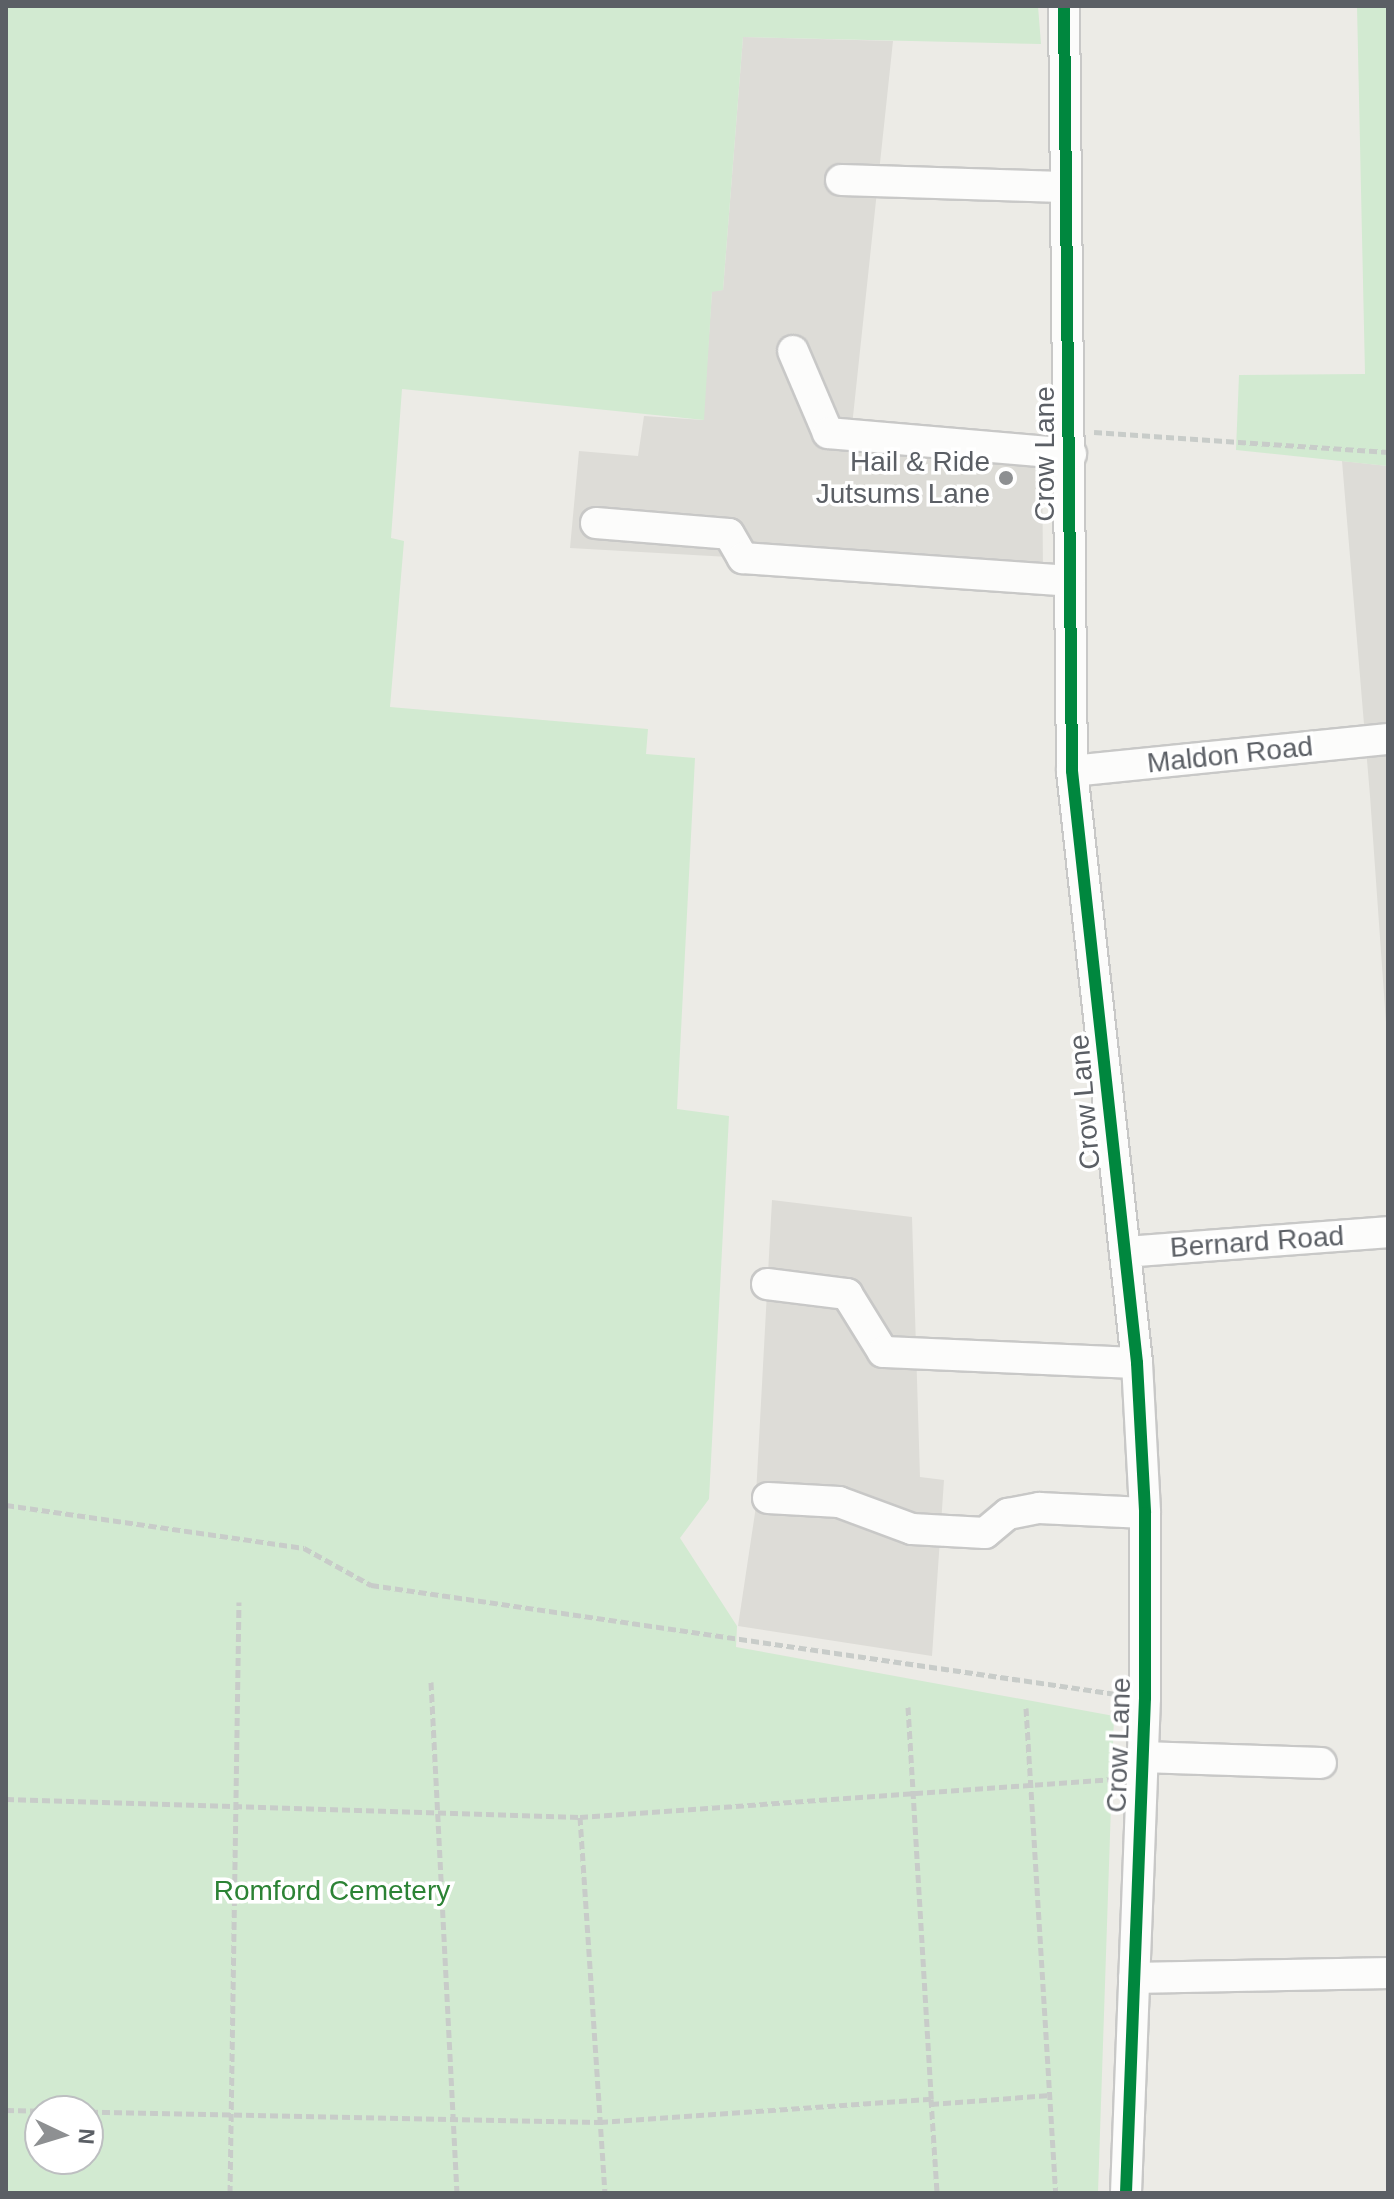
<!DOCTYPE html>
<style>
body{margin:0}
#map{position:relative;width:1394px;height:2199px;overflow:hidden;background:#ecebe6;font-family:Arial,sans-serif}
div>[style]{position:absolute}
.industrial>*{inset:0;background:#dddcd7}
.green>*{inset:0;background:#d2ead1}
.path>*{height:5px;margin-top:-2.5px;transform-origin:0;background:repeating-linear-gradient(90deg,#c8ccc9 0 8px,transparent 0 12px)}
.roads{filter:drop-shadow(2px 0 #c8c8c7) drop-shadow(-2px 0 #c8c8c7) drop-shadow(0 2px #c8c8c7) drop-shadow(0 -2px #c8c8c7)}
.minor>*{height:30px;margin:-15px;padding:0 15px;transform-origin:15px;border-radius:15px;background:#fcfcfb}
.cycleway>*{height:12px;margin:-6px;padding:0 6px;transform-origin:6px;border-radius:6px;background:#00873e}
.dots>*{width:22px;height:22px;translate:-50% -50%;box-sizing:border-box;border:4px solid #fff;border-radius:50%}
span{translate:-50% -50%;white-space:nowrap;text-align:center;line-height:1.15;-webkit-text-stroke:7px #fff;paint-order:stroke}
.street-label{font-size:28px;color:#5b5f65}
.poi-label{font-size:28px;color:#5b5f65}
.right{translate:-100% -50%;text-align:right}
.park-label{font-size:28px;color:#2c8335}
.frame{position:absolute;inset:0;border:8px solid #5b5f65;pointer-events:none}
.north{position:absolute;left:24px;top:2095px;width:80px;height:80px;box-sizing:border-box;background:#fff;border:2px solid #bdbfc1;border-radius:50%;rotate:94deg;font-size:22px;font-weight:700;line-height:32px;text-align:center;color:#5b5f65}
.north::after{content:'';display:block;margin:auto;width:28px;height:36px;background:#8e9092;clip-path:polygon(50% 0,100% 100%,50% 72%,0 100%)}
</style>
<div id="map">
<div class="industrial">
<div style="clip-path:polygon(743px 37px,893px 41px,852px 426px,1042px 437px,1043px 575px,570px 548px,579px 451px,638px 456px,644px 416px,703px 420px,712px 291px,723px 290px)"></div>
<div style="clip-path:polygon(1342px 461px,1388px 466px,1388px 1051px,1370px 796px)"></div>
<div style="clip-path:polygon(772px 1200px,912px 1217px,920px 1477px,944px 1480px,932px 1656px,738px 1626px,755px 1513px)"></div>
</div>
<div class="green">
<div style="clip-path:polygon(evenodd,6px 6px,1038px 6px,1041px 44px,743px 37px,723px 290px,712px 292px,704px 420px,402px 389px,391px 538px,404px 541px,390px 707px,648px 729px,646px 754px,695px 758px,677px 1109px,729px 1116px,709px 1499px,680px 1538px,737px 1626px,736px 1647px,1114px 1716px,1098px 2193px,6px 2193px,6px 6px,40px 2111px,88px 2111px,88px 2159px,40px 2159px,40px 2111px)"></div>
<div style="clip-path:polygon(1357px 6px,1388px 6px,1388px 466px,1236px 450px,1239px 375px,1365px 374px)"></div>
</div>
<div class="path">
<div style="left:1094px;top:432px;width:295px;rotate:3.9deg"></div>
<div style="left:6px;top:1505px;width:301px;rotate:8.2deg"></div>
<div style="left:304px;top:1548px;width:77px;rotate:28.9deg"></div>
<div style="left:371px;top:1585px;width:753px;rotate:8.32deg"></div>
<div style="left:431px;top:1682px;width:512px;rotate:87.09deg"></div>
<div style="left:908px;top:1707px;width:393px;rotate:86.6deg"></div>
<div style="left:1026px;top:1708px;width:486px;rotate:86.5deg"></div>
<div style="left:6px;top:1799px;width:574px;rotate:1.8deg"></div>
<div style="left:580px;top:1817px;width:377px;rotate:86.2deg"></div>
<div style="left:580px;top:1817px;width:535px;rotate:-4.07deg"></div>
<div style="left:931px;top:2104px;width:119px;rotate:-4.3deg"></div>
<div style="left:6px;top:2110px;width:594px;rotate:1.16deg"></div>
<div style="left:600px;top:2122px;width:332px;rotate:-4deg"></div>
<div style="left:931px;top:2099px;width:94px;rotate:86.3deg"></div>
<div style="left:230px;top:2193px;width:591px;rotate:-89.13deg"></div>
</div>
<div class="roads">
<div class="minor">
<div style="left:1064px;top:6px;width:765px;rotate:89.4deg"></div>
<div style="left:1072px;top:771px;width:596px;rotate:83.73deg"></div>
<div style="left:1137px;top:1363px;width:150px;rotate:86.9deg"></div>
<div style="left:1145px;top:1513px;width:185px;rotate:90deg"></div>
<div style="left:1145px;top:1698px;width:495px;rotate:92.2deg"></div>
<div style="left:841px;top:180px;width:222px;rotate:1.8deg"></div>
<div style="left:793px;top:351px;width:89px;rotate:66.9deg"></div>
<div style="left:828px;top:433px;width:244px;rotate:4.9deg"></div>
<div style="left:596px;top:523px;width:133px;rotate:4.7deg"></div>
<div style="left:729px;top:534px;width:28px;rotate:60deg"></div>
<div style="left:743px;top:558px;width:327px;rotate:4deg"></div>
<div style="left:1072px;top:771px;width:318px;rotate:-5.8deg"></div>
<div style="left:1125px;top:1252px;width:264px;rotate:-4.3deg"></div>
<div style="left:767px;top:1284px;width:81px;rotate:7.1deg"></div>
<div style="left:847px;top:1294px;width:68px;rotate:58.2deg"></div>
<div style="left:883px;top:1352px;width:254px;rotate:2.5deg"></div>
<div style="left:768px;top:1498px;width:71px;rotate:3.2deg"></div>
<div style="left:839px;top:1502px;width:78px;rotate:20.3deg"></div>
<div style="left:912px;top:1529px;width:73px;rotate:3.1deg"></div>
<div style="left:985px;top:1533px;width:30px;rotate:-40deg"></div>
<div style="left:1008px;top:1514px;width:32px;rotate:-11deg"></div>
<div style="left:1039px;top:1508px;width:106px;rotate:2.7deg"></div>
<div style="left:1142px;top:1757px;width:179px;rotate:1.9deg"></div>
<div style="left:1134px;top:1978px;width:254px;rotate:-1.1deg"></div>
</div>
</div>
<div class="cycleway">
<div style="left:1064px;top:6px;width:765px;rotate:89.4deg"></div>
<div style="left:1072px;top:771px;width:596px;rotate:83.73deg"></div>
<div style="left:1137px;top:1363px;width:150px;rotate:86.9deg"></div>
<div style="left:1145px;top:1513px;width:185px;rotate:90deg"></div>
<div style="left:1145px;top:1698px;width:495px;rotate:92.2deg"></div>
</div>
<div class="dots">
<div style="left:1006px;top:478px;background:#8e9092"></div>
</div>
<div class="street-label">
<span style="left:1045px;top:454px;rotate:-90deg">Crow Lane</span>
<span style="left:1230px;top:755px;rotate:-6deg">Maldon Road</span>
<span style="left:1085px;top:1102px;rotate:-95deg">Crow Lane</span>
<span style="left:1257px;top:1242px;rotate:-4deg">Bernard Road</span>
<span style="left:1119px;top:1745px;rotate:-88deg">Crow Lane</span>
</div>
<div class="poi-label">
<span class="right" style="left:990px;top:478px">Hail &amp; Ride<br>Jutsums Lane</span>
</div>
<div class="park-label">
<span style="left:332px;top:1891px">Romford Cemetery</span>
</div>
<div class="frame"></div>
<div class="north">N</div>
</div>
